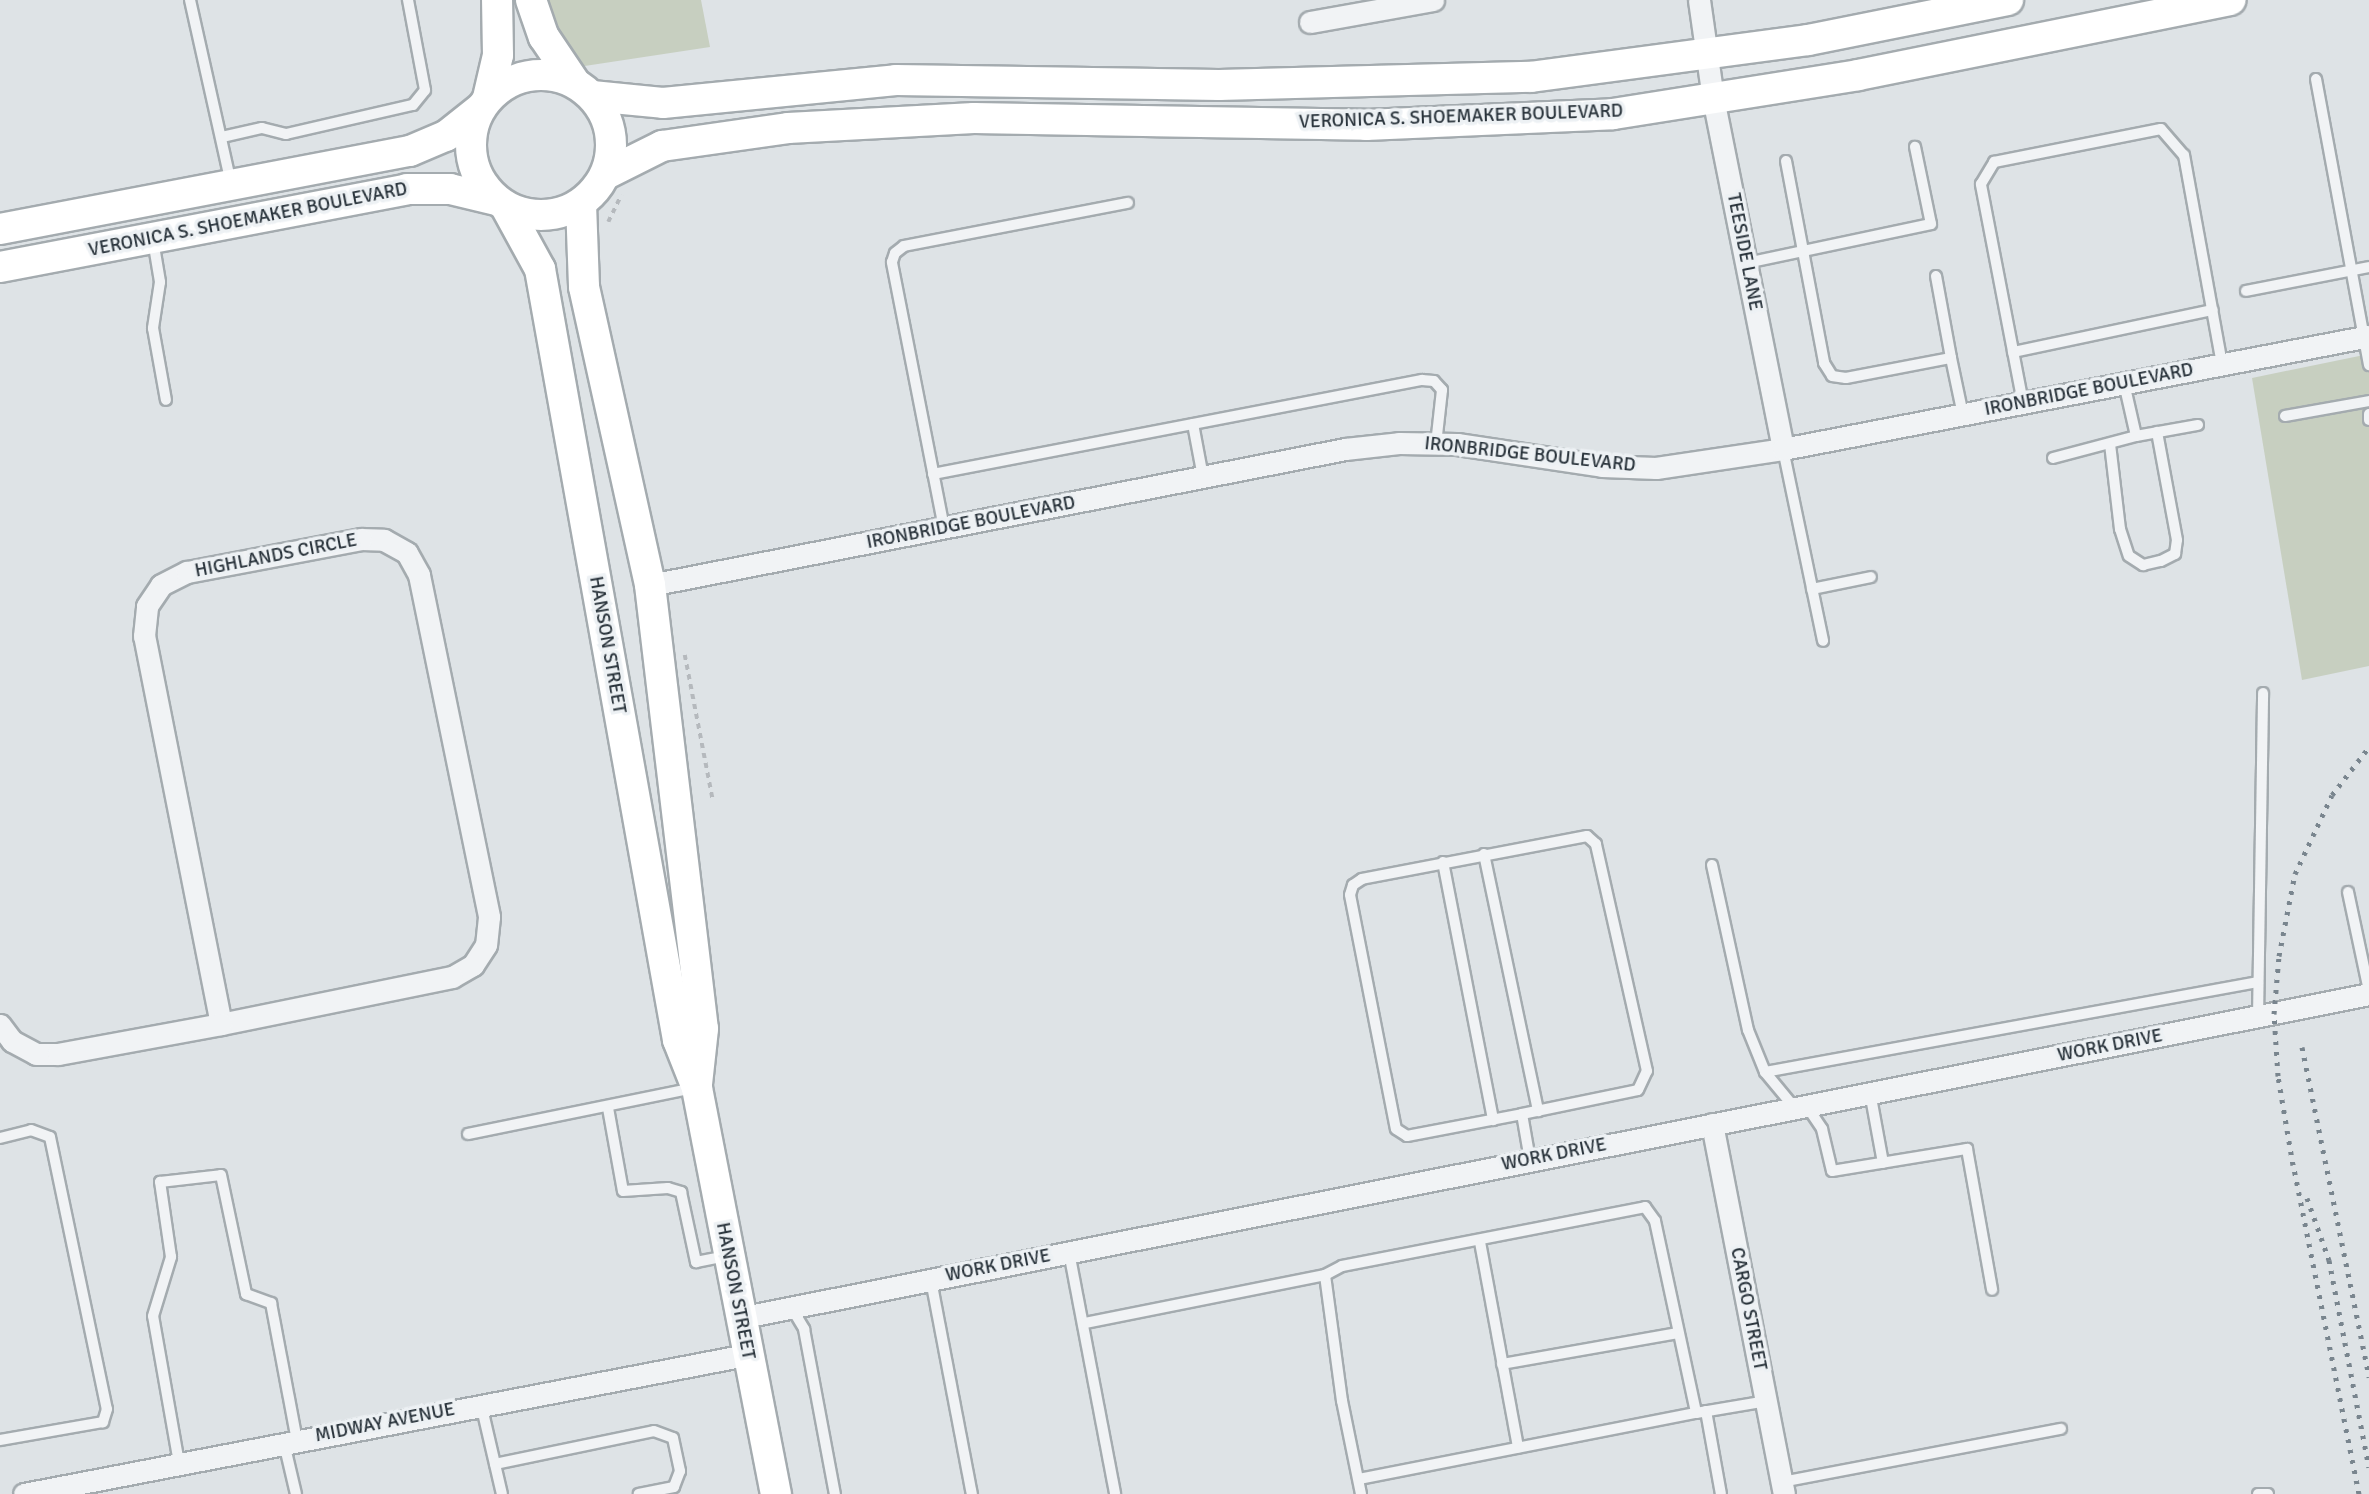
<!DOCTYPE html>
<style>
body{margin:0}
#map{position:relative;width:2369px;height:1494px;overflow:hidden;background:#dee3e6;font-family:Signika,sans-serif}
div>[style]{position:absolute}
.green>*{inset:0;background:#c7cfc0}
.path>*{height:3.5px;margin-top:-1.75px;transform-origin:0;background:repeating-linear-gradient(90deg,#b5b9bd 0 5px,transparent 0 10px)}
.roads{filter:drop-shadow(2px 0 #a4abaf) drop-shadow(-2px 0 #a4abaf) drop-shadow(0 2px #a4abaf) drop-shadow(0 -2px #a4abaf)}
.lane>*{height:10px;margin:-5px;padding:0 5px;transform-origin:5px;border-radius:5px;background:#f1f3f5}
.street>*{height:21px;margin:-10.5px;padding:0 10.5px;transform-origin:10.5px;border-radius:10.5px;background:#f1f3f5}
.secondary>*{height:30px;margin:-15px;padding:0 15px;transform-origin:15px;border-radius:15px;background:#fff}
.secondary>.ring{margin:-15px;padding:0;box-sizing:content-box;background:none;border:30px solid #fff;border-radius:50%}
.rail>*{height:5px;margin-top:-2.5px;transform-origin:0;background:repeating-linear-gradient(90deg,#79858e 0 3.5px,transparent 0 10.5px)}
span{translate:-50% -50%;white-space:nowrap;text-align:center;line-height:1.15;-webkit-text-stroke:7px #edf1f4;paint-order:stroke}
.street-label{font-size:19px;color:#29333b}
</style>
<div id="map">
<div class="green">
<div style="clip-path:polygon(543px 0,701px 0,710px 47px,578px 67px,562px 46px)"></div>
<div style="clip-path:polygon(2369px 354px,2369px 666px,2302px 680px,2252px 378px)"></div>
</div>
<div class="path">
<div style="left:608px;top:222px;width:30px;rotate:-64deg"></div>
<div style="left:685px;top:655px;width:149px;rotate:79.1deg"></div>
</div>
<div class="roads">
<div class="lane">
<div style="left:190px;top:0;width:189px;rotate:77.4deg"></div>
<div style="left:2316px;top:79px;width:291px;rotate:79.5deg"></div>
<div style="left:222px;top:137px;width:41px;rotate:-12.7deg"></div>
<div style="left:262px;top:128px;width:25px;rotate:14deg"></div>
<div style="left:286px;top:134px;width:130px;rotate:-12.9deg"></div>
<div style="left:413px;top:105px;width:19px;rotate:-51deg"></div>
<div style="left:425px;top:90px;width:92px;rotate:-100.7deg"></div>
<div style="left:1786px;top:161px;width:206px;rotate:79.3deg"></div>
<div style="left:1824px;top:363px;width:15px;rotate:58deg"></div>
<div style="left:1832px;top:376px;width:14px;rotate:8deg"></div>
<div style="left:1846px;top:378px;width:107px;rotate:-10.8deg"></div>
<div style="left:1951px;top:358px;width:58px;rotate:78.1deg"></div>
<div style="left:153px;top:240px;width:43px;rotate:80.5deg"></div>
<div style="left:160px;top:282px;width:47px;rotate:98.7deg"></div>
<div style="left:153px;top:328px;width:73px;rotate:79.8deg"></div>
<div style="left:1746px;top:263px;width:189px;rotate:-11.9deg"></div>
<div style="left:1931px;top:224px;width:79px;rotate:-101.7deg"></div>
<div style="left:1936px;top:276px;width:83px;rotate:79.6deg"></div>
<div style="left:2246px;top:291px;width:125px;rotate:-11deg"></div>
<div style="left:2013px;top:352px;width:204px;rotate:-11.9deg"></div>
<div style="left:2124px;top:383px;width:54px;rotate:77.2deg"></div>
<div style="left:2136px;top:436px;width:63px;rotate:-10.1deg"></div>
<div style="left:2023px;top:403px;width:223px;rotate:-100.9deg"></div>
<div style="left:1981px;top:184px;width:26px;rotate:-59deg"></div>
<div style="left:1994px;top:162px;width:170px;rotate:-11.2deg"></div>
<div style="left:2161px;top:129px;width:35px;rotate:49deg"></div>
<div style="left:2184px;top:155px;width:212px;rotate:79.7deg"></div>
<div style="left:2369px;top:414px;width:6px;rotate:90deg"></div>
<div style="left:2285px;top:416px;width:85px;rotate:-10.1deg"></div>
<div style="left:1193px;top:424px;width:54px;rotate:79.3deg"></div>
<div style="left:2110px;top:444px;width:86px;rotate:83.3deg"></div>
<div style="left:2120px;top:529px;width:28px;rotate:72deg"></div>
<div style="left:2129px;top:556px;width:17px;rotate:33deg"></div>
<div style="left:2143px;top:565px;width:18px;rotate:-13deg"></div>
<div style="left:2161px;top:561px;width:16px;rotate:-27deg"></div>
<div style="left:2175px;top:554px;width:14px;rotate:-82deg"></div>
<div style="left:2177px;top:540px;width:110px;rotate:-100.5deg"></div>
<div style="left:1783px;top:449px;width:196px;rotate:78.2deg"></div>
<div style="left:2053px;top:458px;width:86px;rotate:-14.8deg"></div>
<div style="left:933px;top:474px;width:498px;rotate:-10.9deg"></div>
<div style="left:1422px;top:380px;width:12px;rotate:5deg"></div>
<div style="left:1434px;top:381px;width:12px;rotate:48deg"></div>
<div style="left:1442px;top:390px;width:54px;rotate:96.3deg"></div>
<div style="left:944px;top:528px;width:271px;rotate:-101.1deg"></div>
<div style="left:892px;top:262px;width:9px;rotate:-72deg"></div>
<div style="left:895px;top:253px;width:11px;rotate:-38deg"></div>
<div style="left:904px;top:246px;width:228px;rotate:-10.9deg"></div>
<div style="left:1812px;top:589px;width:60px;rotate:-11.5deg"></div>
<div style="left:1484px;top:854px;width:263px;rotate:78.1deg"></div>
<div style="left:1443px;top:862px;width:263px;rotate:79deg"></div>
<div style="left:1712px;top:865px;width:169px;rotate:77.7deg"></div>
<div style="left:1748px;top:1030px;width:45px;rotate:68deg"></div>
<div style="left:1765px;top:1072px;width:45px;rotate:50.4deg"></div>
<div style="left:2348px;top:892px;width:101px;rotate:78deg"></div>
<div style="left:2258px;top:1018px;width:325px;rotate:-89.1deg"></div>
<div style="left:1765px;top:1072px;width:501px;rotate:-10.35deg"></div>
<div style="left:1870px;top:1092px;width:72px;rotate:79.6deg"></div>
<div style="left:1806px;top:1105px;width:29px;rotate:56deg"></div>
<div style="left:1822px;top:1129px;width:43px;rotate:76.6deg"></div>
<div style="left:1832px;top:1171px;width:137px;rotate:-9.3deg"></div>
<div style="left:1967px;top:1149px;width:143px;rotate:79.9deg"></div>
<div style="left:608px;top:1108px;width:84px;rotate:79.8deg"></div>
<div style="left:623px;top:1191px;width:45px;rotate:-3.8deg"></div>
<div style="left:668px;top:1188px;width:14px;rotate:17deg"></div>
<div style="left:681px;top:1192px;width:72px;rotate:77.9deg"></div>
<div style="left:696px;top:1262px;width:33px;rotate:-11deg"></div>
<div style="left:1522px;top:1114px;width:118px;rotate:-11.7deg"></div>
<div style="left:1638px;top:1090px;width:21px;rotate:-65deg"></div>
<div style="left:1647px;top:1071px;width:233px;rotate:-102.7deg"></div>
<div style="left:1596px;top:844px;width:12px;rotate:-138deg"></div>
<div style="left:1587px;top:836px;width:229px;rotate:169.2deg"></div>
<div style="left:1362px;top:879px;width:11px;rotate:146deg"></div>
<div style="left:1353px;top:885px;width:10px;rotate:107deg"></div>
<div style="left:1350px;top:895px;width:238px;rotate:78.9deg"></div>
<div style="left:1396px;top:1129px;width:13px;rotate:32deg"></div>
<div style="left:1407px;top:1136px;width:117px;rotate:-10.8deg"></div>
<div style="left:1522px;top:1114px;width:47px;rotate:80.1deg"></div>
<div style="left:468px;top:1134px;width:231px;rotate:-11.5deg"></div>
<div style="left:0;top:1138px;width:32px;rotate:-14deg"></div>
<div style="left:31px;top:1130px;width:20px;rotate:20deg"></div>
<div style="left:50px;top:1137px;width:278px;rotate:78.2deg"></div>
<div style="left:107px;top:1409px;width:14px;rotate:107deg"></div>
<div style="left:103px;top:1422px;width:105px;rotate:170.1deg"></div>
<div style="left:1480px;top:1242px;width:209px;rotate:79.5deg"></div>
<div style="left:1069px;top:1252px;width:246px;rotate:79.2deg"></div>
<div style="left:931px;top:1280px;width:218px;rotate:79.2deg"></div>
<div style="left:791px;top:1307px;width:26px;rotate:59deg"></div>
<div style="left:804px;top:1329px;width:168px;rotate:79.4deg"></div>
<div style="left:1085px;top:1323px;width:245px;rotate:-11.3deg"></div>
<div style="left:1502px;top:1364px;width:178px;rotate:-10deg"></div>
<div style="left:481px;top:1404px;width:92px;rotate:76.9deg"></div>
<div style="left:1706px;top:1411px;width:84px;rotate:79.8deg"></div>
<div style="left:284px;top:1443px;width:52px;rotate:76.8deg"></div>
<div style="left:179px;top:1463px;width:149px;rotate:-100deg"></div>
<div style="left:153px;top:1316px;width:62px;rotate:-73deg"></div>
<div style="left:171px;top:1257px;width:76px;rotate:-98.3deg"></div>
<div style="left:160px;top:1182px;width:61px;rotate:-6.5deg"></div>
<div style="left:221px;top:1175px;width:122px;rotate:78.1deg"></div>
<div style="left:246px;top:1294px;width:27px;rotate:20deg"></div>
<div style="left:271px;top:1303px;width:139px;rotate:79.3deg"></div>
<div style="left:495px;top:1464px;width:162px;rotate:-11.7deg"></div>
<div style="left:654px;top:1431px;width:20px;rotate:20deg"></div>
<div style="left:673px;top:1438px;width:34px;rotate:78deg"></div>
<div style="left:680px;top:1471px;width:17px;rotate:111deg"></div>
<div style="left:674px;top:1487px;width:36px;rotate:169deg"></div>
<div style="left:1359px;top:1479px;width:343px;rotate:-11.1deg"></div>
<div style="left:1782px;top:1482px;width:284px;rotate:-10.8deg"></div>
<div style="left:1361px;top:1494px;width:95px;rotate:-101.5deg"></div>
<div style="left:1342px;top:1401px;width:127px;rotate:-97.7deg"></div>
<div style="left:1325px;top:1275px;width:19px;rotate:-28deg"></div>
<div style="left:1342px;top:1266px;width:309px;rotate:-11deg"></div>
<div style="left:1645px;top:1207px;width:17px;rotate:54deg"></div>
<div style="left:1655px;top:1221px;width:196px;rotate:77.9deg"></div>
<div style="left:1696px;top:1413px;width:72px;rotate:-9.6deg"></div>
<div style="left:2258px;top:1494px;width:10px"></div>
</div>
<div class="street">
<div style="left:1699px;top:0;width:99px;rotate:81.9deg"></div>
<div style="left:1713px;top:98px;width:358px;rotate:78.7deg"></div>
<div style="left:1310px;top:22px;width:125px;rotate:-10.1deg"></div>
<div style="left:361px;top:539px;width:23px;rotate:2deg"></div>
<div style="left:384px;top:540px;width:26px;rotate:29deg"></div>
<div style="left:407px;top:553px;width:25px;rotate:61deg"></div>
<div style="left:419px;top:575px;width:349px;rotate:78.4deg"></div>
<div style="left:489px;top:917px;width:28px;rotate:96deg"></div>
<div style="left:486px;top:945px;width:24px;rotate:123deg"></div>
<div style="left:473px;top:965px;width:24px;rotate:150deg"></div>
<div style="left:452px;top:977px;width:236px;rotate:168.5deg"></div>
<div style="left:221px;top:1024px;width:396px;rotate:-101.2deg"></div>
<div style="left:144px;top:636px;width:30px;rotate:-84deg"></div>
<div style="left:147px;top:606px;width:25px;rotate:-56deg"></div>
<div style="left:161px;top:585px;width:29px;rotate:-27deg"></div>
<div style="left:187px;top:572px;width:177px;rotate:-10.7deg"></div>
<div style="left:650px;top:585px;width:708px;rotate:-11.07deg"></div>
<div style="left:1345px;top:449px;width:54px;rotate:-6.3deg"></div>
<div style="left:1399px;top:443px;width:58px;rotate:1deg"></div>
<div style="left:1457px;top:444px;width:147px;rotate:8.6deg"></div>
<div style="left:1602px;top:466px;width:54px;rotate:2.1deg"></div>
<div style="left:1656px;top:468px;width:128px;rotate:-8.5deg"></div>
<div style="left:1783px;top:449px;width:597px;rotate:-10.91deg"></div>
<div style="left:0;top:1025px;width:20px;rotate:53deg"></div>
<div style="left:12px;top:1041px;width:27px;rotate:28deg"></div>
<div style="left:36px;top:1054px;width:22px"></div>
<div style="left:58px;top:1054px;width:166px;rotate:-10.4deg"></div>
<div style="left:1712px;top:1124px;width:377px;rotate:79deg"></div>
<div style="left:739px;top:1318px;width:1662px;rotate:-11.24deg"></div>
<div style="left:24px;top:1494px;width:735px;rotate:-10.9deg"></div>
</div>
<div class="secondary">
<div style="left:531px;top:0;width:39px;rotate:71deg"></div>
<div style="left:544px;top:37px;width:55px;rotate:56deg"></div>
<div class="ring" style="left:471px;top:75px;width:110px;height:110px"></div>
<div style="left:592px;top:96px;width:71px;rotate:5.6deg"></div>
<div style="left:663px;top:103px;width:234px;rotate:-5.6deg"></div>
<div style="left:896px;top:80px;width:323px;rotate:0.9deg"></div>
<div style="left:1219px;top:85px;width:312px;rotate:-1.5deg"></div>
<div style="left:1531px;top:77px;width:279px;rotate:-7.6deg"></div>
<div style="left:1808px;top:40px;width:204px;rotate:-11.3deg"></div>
<div style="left:488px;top:98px;width:44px;rotate:-76.9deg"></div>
<div style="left:498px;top:55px;width:55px;rotate:-91deg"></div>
<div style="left:606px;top:174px;width:63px;rotate:-26.6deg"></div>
<div style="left:662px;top:146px;width:127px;rotate:-8.1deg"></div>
<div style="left:788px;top:128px;width:186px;rotate:-3.1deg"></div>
<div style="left:974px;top:118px;width:392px;rotate:1deg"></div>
<div style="left:1366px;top:125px;width:247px;rotate:-2.5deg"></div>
<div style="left:1613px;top:114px;width:248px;rotate:-9deg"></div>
<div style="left:1858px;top:75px;width:380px;rotate:-11.4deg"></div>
<div style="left:581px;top:204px;width:83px;rotate:87.9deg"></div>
<div style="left:584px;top:287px;width:305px;rotate:77.5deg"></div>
<div style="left:650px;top:585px;width:447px;rotate:83.2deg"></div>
<div style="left:703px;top:1029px;width:55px;rotate:96.2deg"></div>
<div style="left:506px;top:207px;width:71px;rotate:61.3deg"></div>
<div style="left:540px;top:269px;width:783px;rotate:79.85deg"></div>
<div style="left:678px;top:1040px;width:52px;rotate:68.4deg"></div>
<div style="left:697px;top:1088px;width:414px;rotate:79deg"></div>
<div style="left:0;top:229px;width:417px;rotate:-10.8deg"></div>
<div style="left:410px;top:151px;width:39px;rotate:-23deg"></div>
<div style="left:446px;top:136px;width:43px;rotate:-38.5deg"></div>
<div style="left:0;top:267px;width:414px;rotate:-10.8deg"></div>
<div style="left:407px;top:189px;width:43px"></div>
<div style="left:450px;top:189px;width:47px;rotate:13.4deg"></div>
</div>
</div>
<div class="rail">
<div style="left:2302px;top:1047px;width:337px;rotate:78.5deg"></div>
<div style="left:2307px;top:1198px;width:66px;rotate:70.5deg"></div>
<div style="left:2329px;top:1260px;width:211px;rotate:79.1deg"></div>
<div style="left:2359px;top:1494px;width:336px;rotate:-101.3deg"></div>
<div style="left:2293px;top:1165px;width:90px;rotate:-99.6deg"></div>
<div style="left:2278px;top:1076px;width:62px;rotate:-93.7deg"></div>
<div style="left:2274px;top:1014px;width:58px;rotate:-85.1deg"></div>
<div style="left:2279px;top:956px;width:84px;rotate:-79deg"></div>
<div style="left:2295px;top:874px;width:87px;rotate:-64.9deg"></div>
<div style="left:2332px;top:795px;width:61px;rotate:-52.4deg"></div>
</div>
<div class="street-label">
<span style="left:1461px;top:117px;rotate:-2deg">VERONICA S. SHOEMAKER BOULEVARD</span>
<span style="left:248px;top:220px;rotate:-11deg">VERONICA S. SHOEMAKER BOULEVARD</span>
<span style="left:1744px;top:252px;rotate:79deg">TEESIDE LANE</span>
<span style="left:2089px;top:390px;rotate:-11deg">IRONBRIDGE BOULEVARD</span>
<span style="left:1530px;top:455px;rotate:6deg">IRONBRIDGE BOULEVARD</span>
<span style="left:971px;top:523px;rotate:-11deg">IRONBRIDGE BOULEVARD</span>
<span style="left:276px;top:556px;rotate:-11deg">HIGHLANDS CIRCLE</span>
<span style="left:607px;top:645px;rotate:80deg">HANSON STREET</span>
<span style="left:2110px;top:1046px;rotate:-11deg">WORK DRIVE</span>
<span style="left:1554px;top:1155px;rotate:-11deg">WORK DRIVE</span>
<span style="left:998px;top:1266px;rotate:-11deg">WORK DRIVE</span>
<span style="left:735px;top:1291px;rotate:79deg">HANSON STREET</span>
<span style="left:1748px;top:1309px;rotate:79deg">CARGO STREET</span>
<span style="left:385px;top:1423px;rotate:-11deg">MIDWAY AVENUE</span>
</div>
</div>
